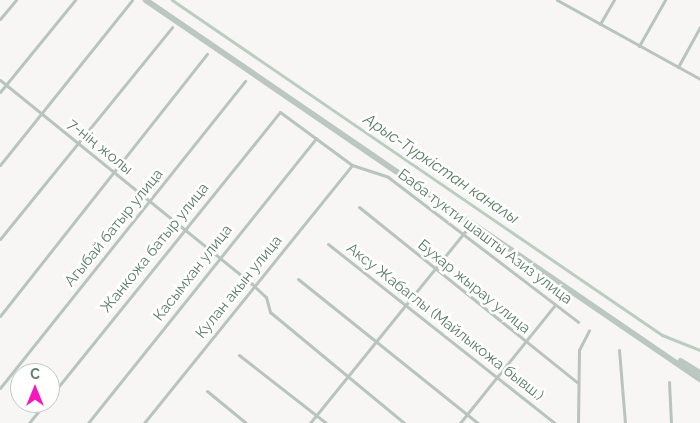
<!DOCTYPE html>
<meta charset="utf-8">
<style>
body{margin:0}
#map{position:relative;width:700px;height:423px;overflow:hidden;background:#f8f5f5;font-family:Raleway,sans-serif}
div>[style]{position:absolute}
.canal>*{height:3px;margin:-1.5px;padding:0 1.5px;transform-origin:1.5px;border-radius:1.5px;background:#bacec0}
.minor>*{height:3px;margin:-1.5px;padding:0 1.5px;transform-origin:1.5px;border-radius:1.5px;background:#b8c4be}
.trunk>*{height:5.5px;margin:-2.75px;padding:0 2.75px;transform-origin:2.75px;border-radius:2.75px;background:#bac8c1}
span{translate:-50% -50%;white-space:nowrap;text-align:center;line-height:1.15;-webkit-text-stroke:5px #fff;paint-order:stroke}
.street-label{font-size:15px;color:#5c7d6b}
.water-label{font-size:16px;color:#5a7e64;font-style:italic}
.north{position:absolute;left:10px;top:363px;width:50px;height:50px;box-sizing:border-box;background:#fff;border:1px solid #becbc4;border-radius:50%;rotate:0deg;font-size:14px;font-weight:700;line-height:20px;text-align:center;color:#5c7d6b}
.north::after{content:'';display:block;margin:auto;width:18px;height:22px;background:#f518bf;clip-path:polygon(50% 0,100% 100%,50% 72%,0 100%)}
</style>
<div id="map">
<div class="canal">
<div style="left:172px;top:0;width:594px;rotate:34.36deg"></div>
<div style="left:662px;top:335px;width:41px;rotate:21.5deg"></div>
</div>
<div class="minor">
<div style="left:557px;top:0;width:163px;rotate:28.9deg"></div>
<div style="left:0;top:19px;width:25px;rotate:-50deg"></div>
<div style="left:600px;top:24px;width:28px;rotate:-60deg"></div>
<div style="left:639px;top:46px;width:53px;rotate:-60.5deg"></div>
<div style="left:678px;top:67px;width:46px;rotate:-61.2deg"></div>
<div style="left:0;top:80px;width:327px;rotate:39deg"></div>
<div style="left:254px;top:286px;width:16px;rotate:43deg"></div>
<div style="left:266px;top:297px;width:16px;rotate:75deg"></div>
<div style="left:270px;top:312px;width:174px;rotate:39.6deg"></div>
<div style="left:0;top:92px;width:119px;rotate:-50.8deg"></div>
<div style="left:0;top:165px;width:211px;rotate:-51.3deg"></div>
<div style="left:359px;top:207px;width:280px;rotate:38.8deg"></div>
<div style="left:0;top:239px;width:273px;rotate:-50.9deg"></div>
<div style="left:328px;top:244px;width:289px;rotate:38.3deg"></div>
<div style="left:298px;top:279px;width:231px;rotate:38.7deg"></div>
<div style="left:0;top:316px;width:334px;rotate:-51.7deg"></div>
<div style="left:619px;top:350px;width:73px;rotate:85.3deg"></div>
<div style="left:239px;top:355px;width:110px;rotate:38deg"></div>
<div style="left:669px;top:382px;width:41px;rotate:87.2deg"></div>
<div style="left:0;top:388px;width:393px;rotate:-51.4deg"></div>
<div style="left:207px;top:391px;width:50px;rotate:39.4deg"></div>
<div style="left:50px;top:397px;width:366px;rotate:-51.1deg"></div>
<div style="left:280px;top:112px;width:89px;rotate:36.4deg"></div>
<div style="left:352px;top:165px;width:38px;rotate:18deg"></div>
<div style="left:388px;top:177px;width:239px;rotate:37.3deg"></div>
<div style="left:29px;top:423px;width:26px;rotate:-51deg"></div>
<div style="left:88px;top:423px;width:365px;rotate:-51.3deg"></div>
<div style="left:144px;top:423px;width:331px;rotate:-51.1deg"></div>
<div style="left:310px;top:423px;width:257px;rotate:-51deg"></div>
<div style="left:460px;top:423px;width:151px;rotate:-51.2deg"></div>
<div style="left:578px;top:423px;width:73px;rotate:-89.2deg"></div>
<div style="left:579px;top:350px;width:22px;rotate:-63deg"></div>
</div>
<div class="trunk">
<div style="left:146px;top:0;width:671px;rotate:34.38deg"></div>
<div style="left:681px;top:361px;width:22px;rotate:32deg"></div>
</div>
<div class="street-label">
<span style="left:100px;top:147px;rotate:39deg">7-нің жолы</span>
<span style="left:114px;top:228px;rotate:-51deg">Агыбай батыр улица</span>
<span style="left:485px;top:237px;rotate:37deg">Баба тукти шашты Азиз улица</span>
<span style="left:155px;top:248px;rotate:-51deg">Жанкожа батыр улица</span>
<span style="left:193px;top:273px;rotate:-52deg">Касымхан улица</span>
<span style="left:239px;top:287px;rotate:-51deg">Кулан акын улица</span>
<span style="left:474px;top:287px;rotate:39deg">Бухар жырау улица</span>
<span style="left:445px;top:322px;rotate:38deg">Аксу Жабаглы (Майлыкожа бывш.)</span>
</div>
<div class="water-label">
<span style="left:441px;top:169px;rotate:34deg">Арыс-Түркістан каналы</span>
</div>
<div class="north">С</div>
</div>
